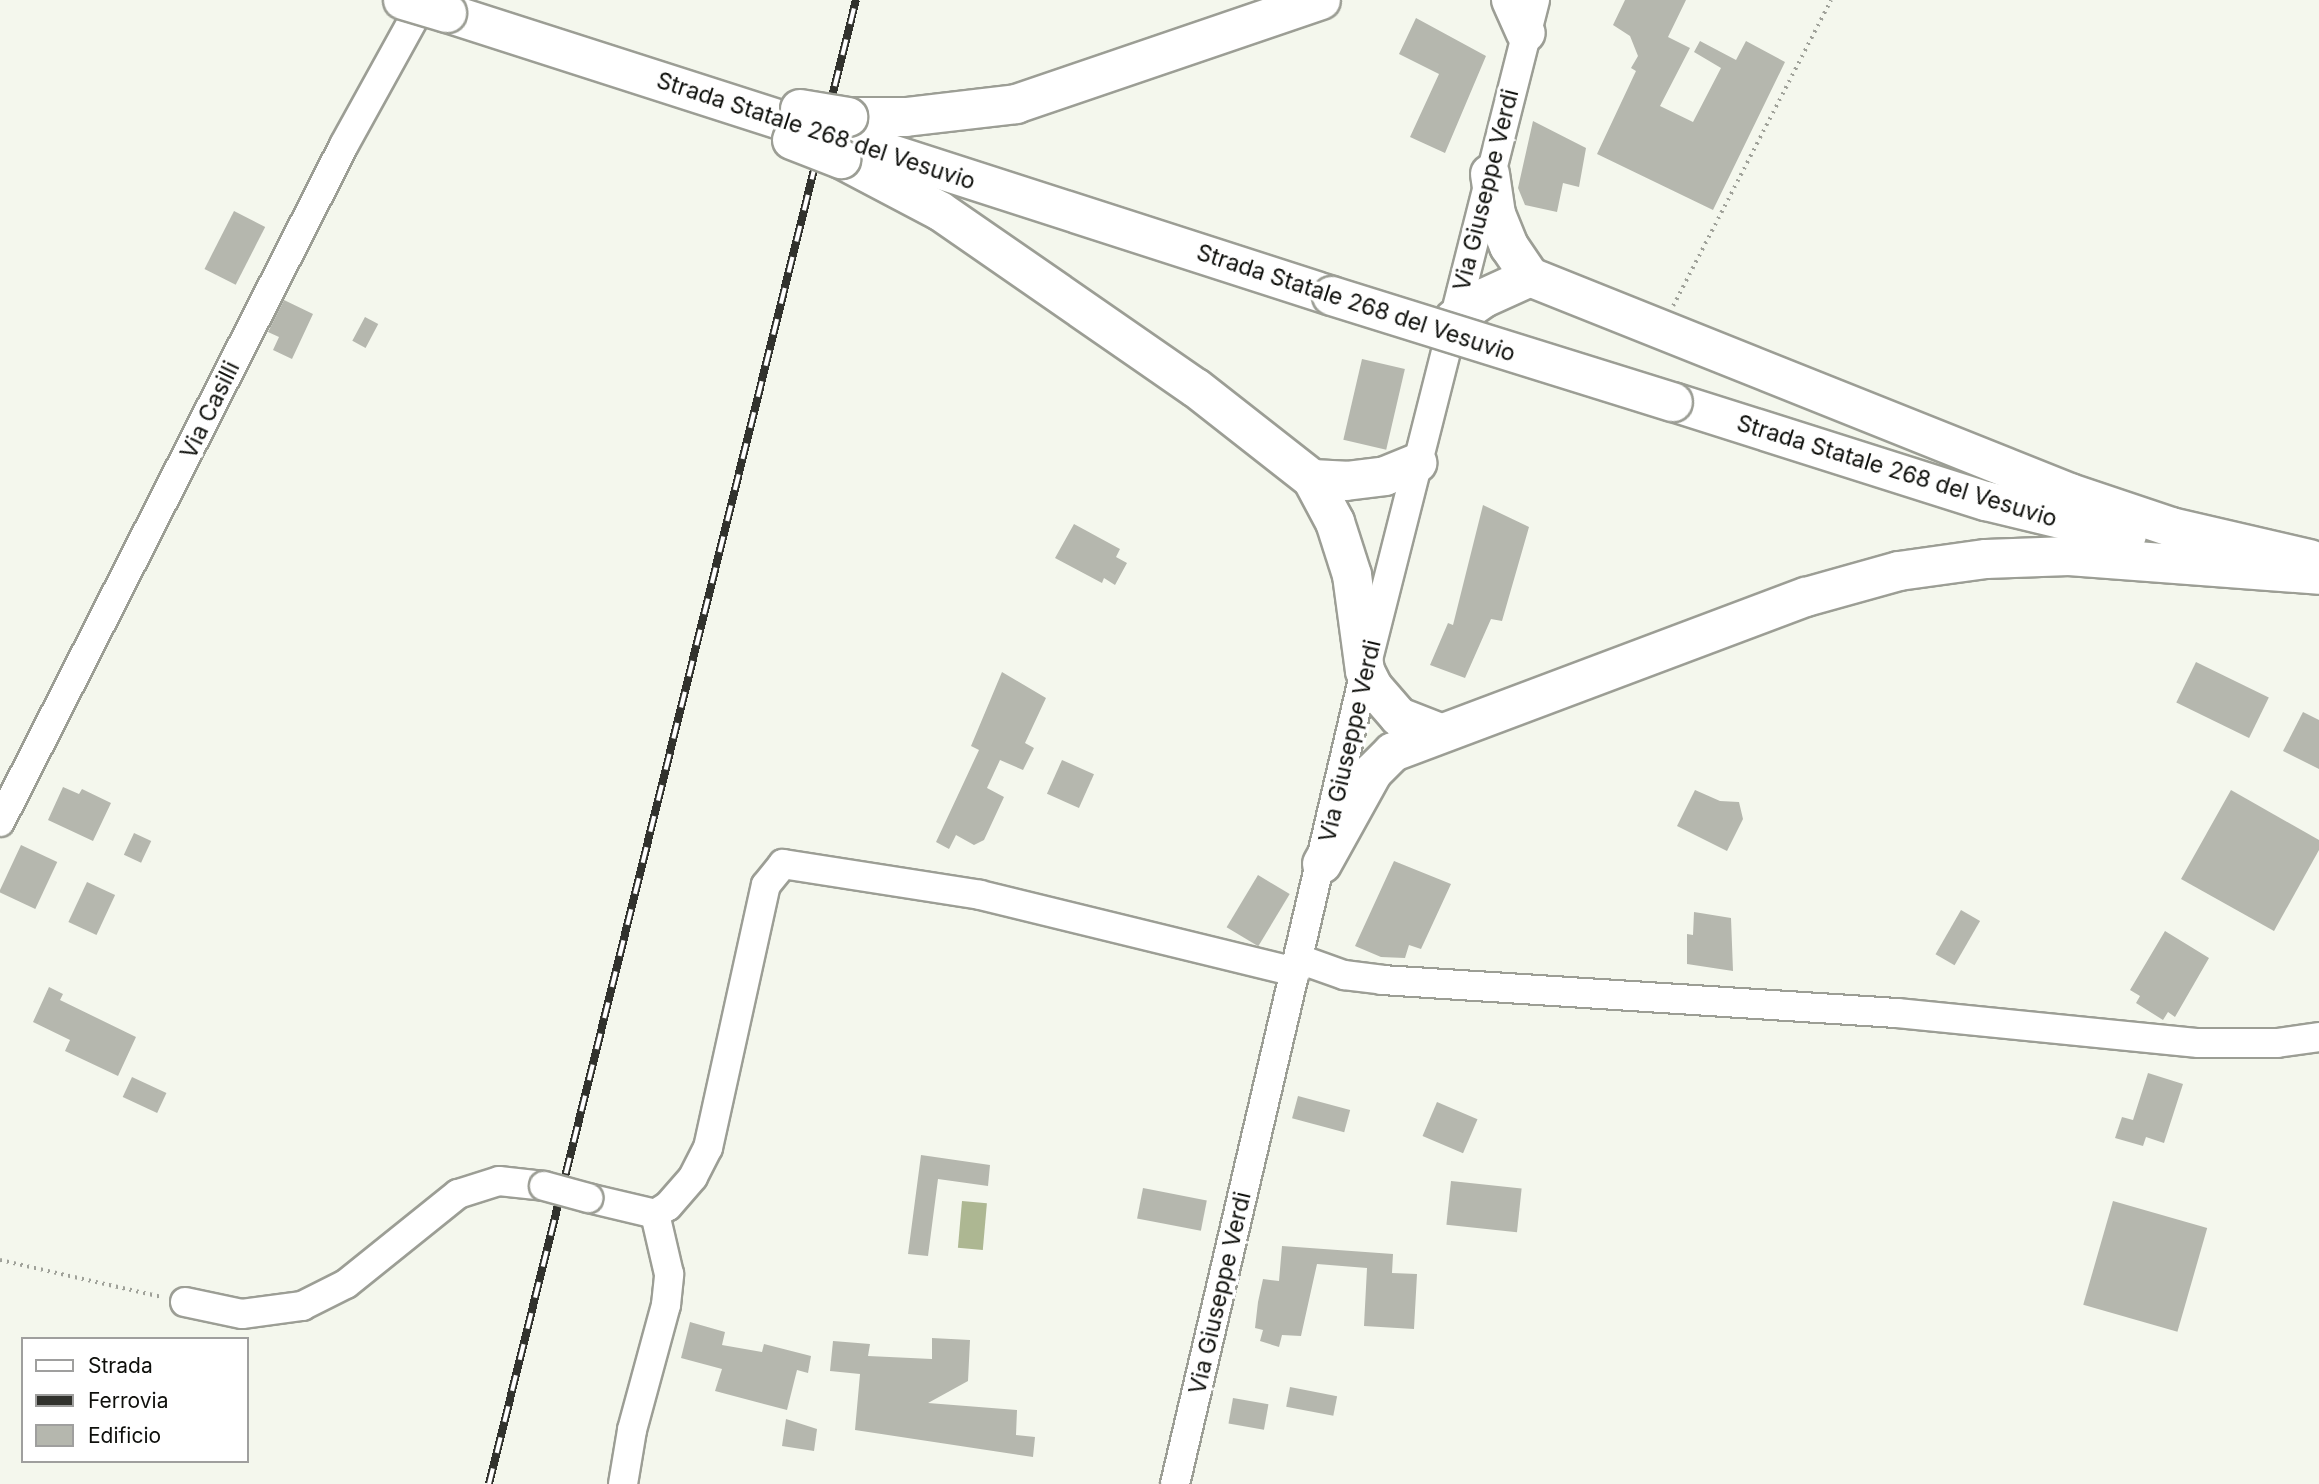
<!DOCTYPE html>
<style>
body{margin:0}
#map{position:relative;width:2319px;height:1484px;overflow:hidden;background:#f4f7ed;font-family:Inter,sans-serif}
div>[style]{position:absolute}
.water>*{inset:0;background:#adb792;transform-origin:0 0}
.building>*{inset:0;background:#b5b7ae;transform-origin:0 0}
.path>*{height:3.5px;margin-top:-1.75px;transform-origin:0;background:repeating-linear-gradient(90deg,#9fa199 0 2px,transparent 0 7px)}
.roads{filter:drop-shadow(2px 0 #9c9e95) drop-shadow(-2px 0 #9c9e95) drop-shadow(0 2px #9c9e95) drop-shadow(0 -2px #9c9e95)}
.minor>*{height:28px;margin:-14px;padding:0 14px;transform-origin:14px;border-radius:14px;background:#fff}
.highway>*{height:38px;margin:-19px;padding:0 19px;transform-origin:19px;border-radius:19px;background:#fff}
.rail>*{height:8px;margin-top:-4px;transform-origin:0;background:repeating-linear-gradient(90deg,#fff 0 16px,#31322d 0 32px);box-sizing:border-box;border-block:2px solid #31322d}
.bridges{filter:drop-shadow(2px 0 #9c9e95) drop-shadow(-2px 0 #9c9e95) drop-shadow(0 2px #9c9e95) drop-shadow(0 -2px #9c9e95)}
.minor-bridge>*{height:28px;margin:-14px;padding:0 14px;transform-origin:14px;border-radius:14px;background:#fff}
.highway-bridge>*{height:38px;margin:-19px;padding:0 19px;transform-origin:19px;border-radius:19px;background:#fff}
span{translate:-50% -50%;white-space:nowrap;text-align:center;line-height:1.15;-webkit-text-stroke:7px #fff;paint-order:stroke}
.street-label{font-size:23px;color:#0f100c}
.legend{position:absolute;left:21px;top:1337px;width:228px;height:126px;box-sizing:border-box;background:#fff;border:2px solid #9f9f9e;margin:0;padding:9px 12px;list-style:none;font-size:21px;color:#0f100c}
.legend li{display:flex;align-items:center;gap:14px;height:35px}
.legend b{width:35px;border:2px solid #9f9f9e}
</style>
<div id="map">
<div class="water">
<div style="left:962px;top:1201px;width:25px;height:47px;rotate:5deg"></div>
</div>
<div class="building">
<div style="clip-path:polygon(1625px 0,1686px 0,1668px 37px,1690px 48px,1660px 106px,1693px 122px,1721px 68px,1694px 52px,1700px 41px,1736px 60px,1746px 41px,1785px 62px,1713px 210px,1597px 154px,1636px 71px,1631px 68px,1638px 56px,1630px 36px,1613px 25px)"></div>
<div style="clip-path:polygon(1416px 18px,1486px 56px,1445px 153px,1410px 137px,1439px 74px,1399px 54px)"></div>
<div style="clip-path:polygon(1533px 121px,1586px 148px,1579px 187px,1563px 183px,1557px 212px,1525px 205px,1518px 188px)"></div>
<div style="left:234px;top:211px;width:35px;height:65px;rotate:27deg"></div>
<div style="clip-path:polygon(284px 300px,313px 314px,292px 359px,273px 350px,279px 337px,268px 332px)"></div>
<div style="left:365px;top:317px;width:15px;height:27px;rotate:28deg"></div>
<div style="left:1362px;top:359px;width:44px;height:83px;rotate:13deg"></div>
<div style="clip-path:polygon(1483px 505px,1529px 527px,1502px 621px,1491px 619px,1465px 678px,1430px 665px,1448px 623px,1453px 625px)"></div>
<div style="clip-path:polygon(1074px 524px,1120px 549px,1116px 557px,1127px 563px,1115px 585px,1104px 578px,1102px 583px,1055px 558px)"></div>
<div style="left:2196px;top:662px;width:81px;height:45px;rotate:26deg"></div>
<div style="clip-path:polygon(1002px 672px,1046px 698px,1025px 743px,1034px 748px,1023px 770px,1000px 760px,987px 788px,1004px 797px,984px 840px,974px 845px,956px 835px,949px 849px,936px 842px,979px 750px,971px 746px)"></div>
<div style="clip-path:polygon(2303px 712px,2319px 720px,2319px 769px,2283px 751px)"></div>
<div style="left:1062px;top:760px;width:35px;height:37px;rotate:24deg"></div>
<div style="clip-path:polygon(63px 787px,79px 794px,82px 789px,111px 803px,93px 841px,48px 820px)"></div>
<div style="clip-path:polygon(1695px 790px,1720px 801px,1739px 802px,1743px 819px,1727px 851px,1677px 826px)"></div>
<div style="clip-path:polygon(2231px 790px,2319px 840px,2319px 850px,2274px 931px,2181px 879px)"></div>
<div style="left:134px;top:833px;width:19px;height:24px;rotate:25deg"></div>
<div style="left:21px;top:845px;width:40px;height:52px;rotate:25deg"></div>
<div style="clip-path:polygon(1394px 861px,1451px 884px,1421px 949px,1409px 945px,1405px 958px,1381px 957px,1355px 946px)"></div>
<div style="left:1258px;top:875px;width:37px;height:61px;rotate:31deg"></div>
<div style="left:87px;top:882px;width:31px;height:44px;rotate:25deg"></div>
<div style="left:1961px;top:910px;width:22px;height:51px;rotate:30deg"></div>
<div style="clip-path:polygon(1694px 912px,1731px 918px,1733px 971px,1687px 964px,1687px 934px,1693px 935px)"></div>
<div style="clip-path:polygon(2165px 931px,2209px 958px,2175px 1017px,2168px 1012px,2163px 1020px,2136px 1003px,2140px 996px,2130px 990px)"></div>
<div style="clip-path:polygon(49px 987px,63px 994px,60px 1000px,136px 1037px,118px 1076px,65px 1051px,70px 1040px,33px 1022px)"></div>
<div style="clip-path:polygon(2148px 1073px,2183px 1084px,2164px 1143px,2146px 1137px,2143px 1146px,2115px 1138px,2122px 1117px,2133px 1120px)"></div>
<div style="left:132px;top:1077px;width:38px;height:22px;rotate:25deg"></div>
<div style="left:1298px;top:1096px;width:54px;height:23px;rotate:15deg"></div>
<div style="left:1437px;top:1102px;width:44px;height:37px;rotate:23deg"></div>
<div style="clip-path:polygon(921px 1155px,990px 1165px,988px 1186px,938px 1179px,928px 1256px,908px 1254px)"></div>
<div style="left:1451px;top:1181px;width:71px;height:44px;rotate:6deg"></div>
<div style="left:1143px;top:1188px;width:65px;height:31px;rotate:11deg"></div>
<div style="left:2113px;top:1201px;width:98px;height:108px;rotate:16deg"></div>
<div style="clip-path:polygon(1282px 1246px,1393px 1254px,1392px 1273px,1417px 1274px,1414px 1329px,1364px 1326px,1367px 1268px,1317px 1264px,1301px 1336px,1282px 1335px,1279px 1347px,1260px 1341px,1263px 1330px,1255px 1328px,1258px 1302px,1263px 1279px,1279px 1281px)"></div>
<div style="clip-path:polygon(690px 1322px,725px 1332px,722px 1345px,762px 1352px,764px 1344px,811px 1356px,808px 1373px,797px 1370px,787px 1410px,715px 1391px,722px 1369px,681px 1358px)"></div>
<div style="clip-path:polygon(932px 1338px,970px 1340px,968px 1381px,928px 1403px,1017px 1410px,1016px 1435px,1035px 1437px,1033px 1457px,855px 1430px,860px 1374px,830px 1371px,833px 1341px,870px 1344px,868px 1356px,932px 1359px)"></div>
<div style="left:1290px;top:1387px;width:48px;height:20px;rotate:11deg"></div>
<div style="left:1233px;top:1398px;width:36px;height:26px;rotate:10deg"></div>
<div style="clip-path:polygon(786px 1419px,817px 1429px,814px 1451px,782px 1446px)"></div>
</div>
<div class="path">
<div style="left:1673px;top:306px;width:344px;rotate:-62.7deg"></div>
<div style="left:0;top:1260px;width:166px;rotate:12.9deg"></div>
</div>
<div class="roads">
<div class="minor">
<div style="left:0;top:822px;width:759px;rotate:-63.06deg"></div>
<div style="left:344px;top:145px;width:166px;rotate:-61.1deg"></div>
<div style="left:1299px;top:959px;width:48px;rotate:19.6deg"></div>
<div style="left:1344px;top:975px;width:38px;rotate:7deg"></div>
<div style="left:1382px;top:980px;width:516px;rotate:3.67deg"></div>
<div style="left:1897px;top:1013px;width:303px;rotate:5.7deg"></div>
<div style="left:2199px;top:1043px;width:78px"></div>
<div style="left:2277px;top:1043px;width:42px;rotate:-8.1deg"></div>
<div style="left:588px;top:1198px;width:69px;rotate:13.4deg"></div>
<div style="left:655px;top:1214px;width:15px;rotate:-32deg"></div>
<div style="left:668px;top:1206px;width:38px;rotate:-49deg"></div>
<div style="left:693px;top:1177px;width:33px;rotate:-63deg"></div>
<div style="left:708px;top:1148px;width:269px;rotate:-77.6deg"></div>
<div style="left:766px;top:885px;width:27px;rotate:-51deg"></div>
<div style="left:783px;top:864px;width:199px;rotate:8.9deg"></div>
<div style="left:980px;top:895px;width:325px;rotate:13.7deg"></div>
<div style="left:185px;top:1302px;width:58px;rotate:11.9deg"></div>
<div style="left:242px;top:1314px;width:61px;rotate:-7.6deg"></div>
<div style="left:302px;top:1306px;width:49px;rotate:-26.6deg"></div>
<div style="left:346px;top:1284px;width:144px;rotate:-38.8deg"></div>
<div style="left:458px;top:1194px;width:43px;rotate:-17.6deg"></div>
<div style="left:499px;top:1181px;width:45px;rotate:6.3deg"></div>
<div style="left:623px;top:1484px;width:55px;rotate:-80.5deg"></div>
<div style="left:632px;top:1430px;width:130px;rotate:-74.8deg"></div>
<div style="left:666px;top:1305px;width:31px;rotate:-84deg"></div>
<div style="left:669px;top:1274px;width:62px;rotate:-103.1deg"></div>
<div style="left:1175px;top:1484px;width:835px;rotate:-76.85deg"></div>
<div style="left:1365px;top:671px;width:692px;rotate:-75.78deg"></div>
</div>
<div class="highway">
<div style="left:1511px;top:0;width:36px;rotate:66deg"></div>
<div style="left:447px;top:13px;width:367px;rotate:17.8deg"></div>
<div style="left:848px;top:117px;width:58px"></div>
<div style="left:906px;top:117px;width:111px;rotate:-6.7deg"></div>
<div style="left:1016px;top:104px;width:322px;rotate:-18.8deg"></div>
<div style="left:851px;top:141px;width:505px;rotate:17.86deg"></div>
<div style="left:841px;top:159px;width:112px;rotate:27.7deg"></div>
<div style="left:940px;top:211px;width:311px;rotate:34.7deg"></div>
<div style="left:1196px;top:388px;width:147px;rotate:38.1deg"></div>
<div style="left:1312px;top:479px;width:49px;rotate:61.9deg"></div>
<div style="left:1335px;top:522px;width:56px;rotate:72.2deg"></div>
<div style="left:1352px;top:575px;width:97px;rotate:82.3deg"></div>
<div style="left:1365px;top:671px;width:18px;rotate:63deg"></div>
<div style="left:1373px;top:687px;width:40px;rotate:49deg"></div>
<div style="left:1399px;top:717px;width:44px;rotate:21.3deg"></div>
<div style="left:1490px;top:174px;width:40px;rotate:81.5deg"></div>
<div style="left:1496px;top:214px;width:35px;rotate:68deg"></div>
<div style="left:1509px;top:246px;width:37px;rotate:56deg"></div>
<div style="left:1530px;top:277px;width:582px;rotate:21.8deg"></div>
<div style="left:2070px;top:493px;width:107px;rotate:18.6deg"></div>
<div style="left:2171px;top:527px;width:143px;rotate:13deg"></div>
<div style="left:1454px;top:319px;width:37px;rotate:-35deg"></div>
<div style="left:1484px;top:298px;width:51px;rotate:-24.5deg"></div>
<div style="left:1673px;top:402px;width:328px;rotate:17.6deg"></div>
<div style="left:1986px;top:501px;width:145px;rotate:13.6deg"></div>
<div style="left:1312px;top:479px;width:34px;rotate:3deg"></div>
<div style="left:1346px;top:481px;width:39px;rotate:-7deg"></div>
<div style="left:1385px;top:476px;width:35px;rotate:-22deg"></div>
<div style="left:1322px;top:864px;width:105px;rotate:-61deg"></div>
<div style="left:1373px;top:772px;width:28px;rotate:-45deg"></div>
<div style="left:1393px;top:752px;width:441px;rotate:-20.6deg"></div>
<div style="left:1806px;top:597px;width:97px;rotate:-15.6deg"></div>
<div style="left:1899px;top:571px;width:88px;rotate:-7.9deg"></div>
<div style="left:1986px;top:559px;width:83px;rotate:-2.1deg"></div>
<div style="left:2069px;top:556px;width:251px;rotate:4.3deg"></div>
</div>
</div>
<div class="rail">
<div style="left:489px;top:1484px;width:1529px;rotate:-76.11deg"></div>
</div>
<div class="bridges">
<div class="minor-bridge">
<div style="left:544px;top:1186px;width:46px;rotate:15.3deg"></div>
</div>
<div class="highway-bridge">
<div style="left:403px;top:0;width:46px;rotate:16.5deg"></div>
<div style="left:800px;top:109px;width:49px;rotate:9.5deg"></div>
<div style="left:792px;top:140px;width:53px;rotate:21.2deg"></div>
<div style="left:1332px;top:296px;width:357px;rotate:17.3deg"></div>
</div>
</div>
<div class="street-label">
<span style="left:816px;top:131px;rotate:18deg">Strada Statale 268 del Vesuvio</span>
<span style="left:1486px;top:190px;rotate:-76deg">Via Giuseppe Verdi</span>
<span style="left:1356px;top:303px;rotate:18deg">Strada Statale 268 del Vesuvio</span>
<span style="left:210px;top:410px;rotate:-64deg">Via Casilli</span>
<span style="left:1897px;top:471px;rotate:17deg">Strada Statale 268 del Vesuvio</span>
<span style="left:1350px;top:741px;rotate:-77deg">Via Giuseppe Verdi</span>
<span style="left:1220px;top:1293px;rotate:-77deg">Via Giuseppe Verdi</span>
</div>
<ul class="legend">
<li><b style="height:9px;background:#fff"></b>Strada</li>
<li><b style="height:9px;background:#31322d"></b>Ferrovia</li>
<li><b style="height:19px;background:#b5b7ae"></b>Edificio</li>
</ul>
</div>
